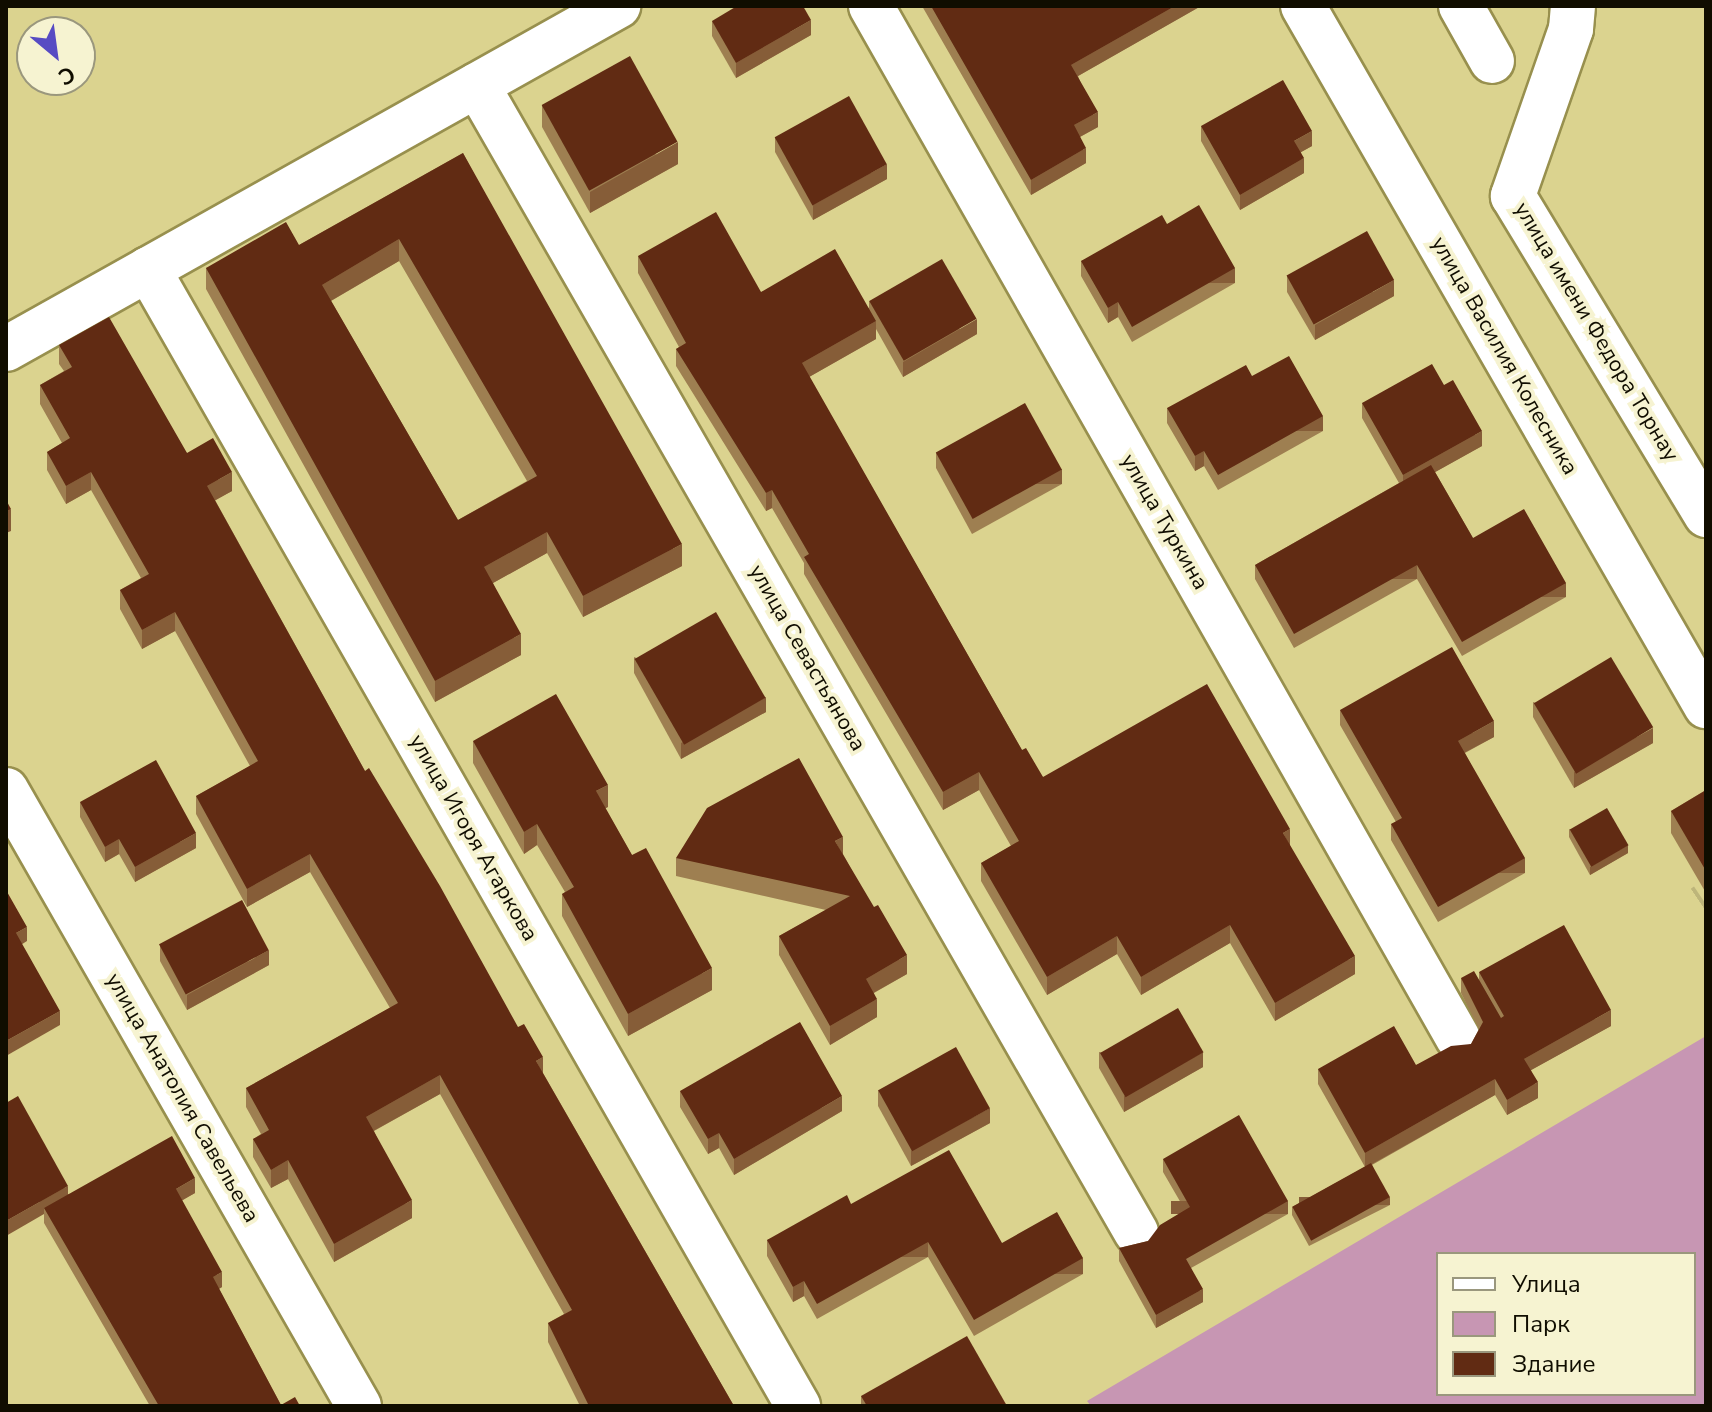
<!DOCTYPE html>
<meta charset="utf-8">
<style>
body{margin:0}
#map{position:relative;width:1712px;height:1412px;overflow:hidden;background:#dbd38f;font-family:"Nunito Sans",sans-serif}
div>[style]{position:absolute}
.green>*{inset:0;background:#c796b3}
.minor-tunnel>*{height:44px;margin-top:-22px;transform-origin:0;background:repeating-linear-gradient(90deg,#bdb57a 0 44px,transparent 0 66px)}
.roads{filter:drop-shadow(2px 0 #98904e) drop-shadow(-2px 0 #98904e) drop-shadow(0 2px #98904e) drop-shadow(0 -2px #98904e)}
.minor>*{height:44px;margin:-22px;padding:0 22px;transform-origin:22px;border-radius:22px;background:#fff}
.wall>*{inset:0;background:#9e7f51}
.shaded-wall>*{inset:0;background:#865d38;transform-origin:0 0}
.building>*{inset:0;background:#612b13;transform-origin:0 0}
span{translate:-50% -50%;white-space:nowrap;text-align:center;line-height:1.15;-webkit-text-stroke:8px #f6f3d1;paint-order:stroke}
.street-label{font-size:22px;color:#100d00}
.frame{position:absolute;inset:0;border:8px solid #100d00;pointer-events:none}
.legend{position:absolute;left:1436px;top:1252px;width:260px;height:144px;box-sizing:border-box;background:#f6f3d1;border:2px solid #9a977d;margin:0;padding:10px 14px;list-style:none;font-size:24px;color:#100d00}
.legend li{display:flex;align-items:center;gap:16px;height:40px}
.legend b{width:40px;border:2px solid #9a977d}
.north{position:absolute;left:16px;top:16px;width:80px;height:80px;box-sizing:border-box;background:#f6f3d1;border:2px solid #9a977d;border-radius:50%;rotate:151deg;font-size:22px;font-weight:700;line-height:32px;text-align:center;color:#100d00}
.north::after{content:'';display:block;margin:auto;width:28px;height:36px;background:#574bc3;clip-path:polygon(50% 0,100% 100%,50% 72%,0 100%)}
</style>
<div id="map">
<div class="green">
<div style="clip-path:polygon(evenodd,1706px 1036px,1706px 1406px,1091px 1406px,1087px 1401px,1706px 1036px,1438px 1254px,1694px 1254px,1694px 1394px,1438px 1394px,1438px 1254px)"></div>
</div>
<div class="minor-tunnel">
<div style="left:1703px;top:907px;width:4px;rotate:-34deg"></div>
</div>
<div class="roads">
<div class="minor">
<div style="left:871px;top:6px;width:1187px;rotate:60.37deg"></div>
<div style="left:1303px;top:6px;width:808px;rotate:60.07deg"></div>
<div style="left:1461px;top:6px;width:63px;rotate:60.6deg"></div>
<div style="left:1573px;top:6px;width:23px;rotate:95deg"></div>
<div style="left:1571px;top:29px;width:177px;rotate:109.2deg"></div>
<div style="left:1513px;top:196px;width:373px;rotate:58.8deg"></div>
<div style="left:477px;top:85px;width:1323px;rotate:60.12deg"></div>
<div style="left:148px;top:269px;width:1310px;rotate:60.24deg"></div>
<div style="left:6px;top:349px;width:702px;rotate:-29.27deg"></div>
<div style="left:6px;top:790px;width:710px;rotate:60.19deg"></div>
</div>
</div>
<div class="wall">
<div style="clip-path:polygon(922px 6px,1201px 6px,1078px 76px,1098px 127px,1080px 137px,1086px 163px,1031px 195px)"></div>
<div style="clip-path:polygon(712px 21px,811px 35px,736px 78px,712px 36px)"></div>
<div style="clip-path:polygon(542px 105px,678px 164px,590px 213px,542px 127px)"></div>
<div style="clip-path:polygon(1201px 126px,1312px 146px,1301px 152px,1304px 173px,1240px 210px,1201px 141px)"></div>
<div style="clip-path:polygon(775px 137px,887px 179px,813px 220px,775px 152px)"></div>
<div style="clip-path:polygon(evenodd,463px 153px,682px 566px,583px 617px,547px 553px,493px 583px,521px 655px,435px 702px,206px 289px,206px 268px,299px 245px,463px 153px,399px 261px,527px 481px,458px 520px,331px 301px,399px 261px)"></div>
<div style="clip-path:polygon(1167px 224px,1235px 283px,1132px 342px,1118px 317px,1108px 323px,1081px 276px,1081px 261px)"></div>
<div style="clip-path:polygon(638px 256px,761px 292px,869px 308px,869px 301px,977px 334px,903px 377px,876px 329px,876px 339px,809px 377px,1022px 750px,1043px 777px,1290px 846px,1355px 974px,1275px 1021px,1230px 943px,1141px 995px,1117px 954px,1047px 995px,981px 881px,981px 863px,1011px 846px,979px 790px,943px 810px,804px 574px,804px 563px,772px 508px,766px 511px,676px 366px,676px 349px,679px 347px,638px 273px)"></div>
<div style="clip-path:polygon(1287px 276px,1394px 296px,1315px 340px,1287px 292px)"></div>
<div style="clip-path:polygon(59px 345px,232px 491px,215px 500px,365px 771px,543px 1073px,734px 1406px,580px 1406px,548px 1342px,548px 1323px,564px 1314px,440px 1094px,374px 1131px,412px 1218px,334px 1262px,288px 1179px,271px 1188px,253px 1157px,253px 1139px,261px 1134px,246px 1107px,246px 1088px,390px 1008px,310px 872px,247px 907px,196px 814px,196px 796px,250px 766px,175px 631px,142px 649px,120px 609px,120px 590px,141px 578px,91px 490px,66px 504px,47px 470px,47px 452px,62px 443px,40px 404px,40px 385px,64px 371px,59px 364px)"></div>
<div style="clip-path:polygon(1444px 385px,1482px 446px,1435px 472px,1473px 538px,1566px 597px,1462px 656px,1417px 579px,1294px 648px,1255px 579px,1255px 565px,1399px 483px,1362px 418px,1362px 403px)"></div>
<div style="clip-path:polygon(1167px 408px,1323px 431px,1218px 490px,1204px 466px,1195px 471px,1167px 423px)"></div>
<div style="clip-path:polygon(936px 453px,1062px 484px,972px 534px,936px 468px)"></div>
<div style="clip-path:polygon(634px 657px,766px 712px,681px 759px,634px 673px)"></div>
<div style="clip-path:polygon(1533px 702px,1653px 743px,1574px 788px,1533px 717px)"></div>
<div style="clip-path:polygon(1340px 710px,1494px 737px,1465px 753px,1525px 873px,1438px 922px,1391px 840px,1391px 824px,1396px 822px,1340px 725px)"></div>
<div style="clip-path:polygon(473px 741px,608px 807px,605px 808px,632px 855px,712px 990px,628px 1036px,562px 916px,562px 894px,565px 892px,537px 845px,524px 854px,473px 763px)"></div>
<div style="clip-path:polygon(1706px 790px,1706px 893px,1671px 833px,1671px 811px)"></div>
<div style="clip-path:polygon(80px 802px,196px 848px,135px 882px,119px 854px,105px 862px,80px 817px)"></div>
<div style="clip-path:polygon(1569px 829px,1628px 853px,1590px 875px,1569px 837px)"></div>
<div style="clip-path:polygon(843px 854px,907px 974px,874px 993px,877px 1017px,830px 1045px,779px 955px,779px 936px,826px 910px,676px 876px,676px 858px)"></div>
<div style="clip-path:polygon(160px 946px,269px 965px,187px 1010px,160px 961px)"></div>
<div style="clip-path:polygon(1479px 972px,1611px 1026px,1531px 1070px,1538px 1098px,1507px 1115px,1495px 1095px,1372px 1165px,1390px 1205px,1309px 1246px,1292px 1215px,1292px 1207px,1365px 1167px,1318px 1084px,1318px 1069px,1416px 1065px,1471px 1044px,1479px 1029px,1461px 993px,1461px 978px,1479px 981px)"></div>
<div style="clip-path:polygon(1099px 1052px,1203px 1067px,1124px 1112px,1099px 1068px)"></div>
<div style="clip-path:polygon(878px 1090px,990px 1123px,911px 1166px,878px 1106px)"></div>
<div style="clip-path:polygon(680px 1091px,842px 1111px,734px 1175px,719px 1148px,708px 1154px,680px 1107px)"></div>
<div style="clip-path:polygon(6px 1103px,68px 1194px,195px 1193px,182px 1200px,222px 1287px,219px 1289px,281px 1405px,300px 1406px,150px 1406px,44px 1223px,44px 1214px)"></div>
<div style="clip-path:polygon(1163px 1159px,1288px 1214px,1191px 1268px,1203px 1302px,1156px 1328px,1119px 1261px,1119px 1248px,1148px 1241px,1185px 1210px,1163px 1172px)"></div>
<div style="clip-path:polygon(851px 1204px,1002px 1243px,1083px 1274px,974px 1336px,928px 1257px,817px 1319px,804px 1296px,793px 1302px,767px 1256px,767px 1240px)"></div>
<div style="clip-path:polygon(861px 1396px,1007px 1406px,861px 1406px)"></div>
</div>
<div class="shaded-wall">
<div style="clip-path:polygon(1175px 6px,1201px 6px,1071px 80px,1071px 65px)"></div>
<div style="clip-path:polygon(811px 20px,811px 35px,736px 78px,736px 63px)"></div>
<div style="clip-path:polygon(1098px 112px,1098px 127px,1074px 140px,1074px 125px)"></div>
<div style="clip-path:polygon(1312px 131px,1312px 146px,1294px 156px,1294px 141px)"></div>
<div style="clip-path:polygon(678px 142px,678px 164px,590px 213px,590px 192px)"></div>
<div style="clip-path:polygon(1086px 148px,1086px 163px,1031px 195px,1031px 180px)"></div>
<div style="clip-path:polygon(1304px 158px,1304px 173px,1240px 210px,1240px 195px)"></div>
<div style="clip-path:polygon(887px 164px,887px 179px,813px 220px,813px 205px)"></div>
<div style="clip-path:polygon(399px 239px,399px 261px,322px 306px,322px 285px)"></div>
<div style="left:1235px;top:268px;width:15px;height:119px;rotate:90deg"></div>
<div style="clip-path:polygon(1394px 280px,1394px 296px,1315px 340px,1315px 325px)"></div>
<div style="clip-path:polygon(1118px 302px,1118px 317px,1108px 323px,1108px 308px)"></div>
<div style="clip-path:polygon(977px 319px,977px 334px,903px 377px,903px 362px)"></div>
<div style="clip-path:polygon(876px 321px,876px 339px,802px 381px,802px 363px)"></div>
<div style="left:1323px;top:416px;width:15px;height:120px;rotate:90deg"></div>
<div style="clip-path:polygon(1482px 431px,1482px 446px,1403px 490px,1403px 475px)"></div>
<div style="clip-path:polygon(1204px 451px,1204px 466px,1195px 471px,1195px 456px)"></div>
<div style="left:1062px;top:469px;width:15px;height:103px;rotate:90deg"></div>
<div style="clip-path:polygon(91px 472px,91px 490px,66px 504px,66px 486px)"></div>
<div style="clip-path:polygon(232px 472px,232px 491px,207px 505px,207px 486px)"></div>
<div style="clip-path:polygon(772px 490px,772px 508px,766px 511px,766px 493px)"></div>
<div style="clip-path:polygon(11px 509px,11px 531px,6px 533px,6px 512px)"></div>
<div style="clip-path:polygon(547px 532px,547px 553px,484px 588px,484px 567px)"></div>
<div style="clip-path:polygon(682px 544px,682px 566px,583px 617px,583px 596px)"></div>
<div style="left:1417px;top:565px;width:14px;height:141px;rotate:90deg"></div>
<div style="left:1566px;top:583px;width:14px;height:120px;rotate:90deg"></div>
<div style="clip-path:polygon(175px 612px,175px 631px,142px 649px,142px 630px)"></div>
<div style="clip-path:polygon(521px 634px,521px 655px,435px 702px,435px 681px)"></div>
<div style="clip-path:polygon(766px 697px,766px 712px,681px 759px,681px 743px)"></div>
<div style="clip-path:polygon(1494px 721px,1494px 737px,1458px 756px,1458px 741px)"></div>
<div style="clip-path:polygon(1653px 728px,1653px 743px,1574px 788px,1574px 772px)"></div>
<div style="clip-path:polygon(979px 772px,979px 790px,943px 810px,943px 792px)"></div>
<div style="clip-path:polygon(608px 785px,608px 807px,596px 813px,596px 791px)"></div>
<div style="clip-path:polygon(537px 824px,537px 845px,524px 854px,524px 832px)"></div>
<div style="clip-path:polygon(1290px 829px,1290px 847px,1283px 833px)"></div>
<div style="clip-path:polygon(196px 833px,196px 848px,135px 882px,135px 867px)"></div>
<div style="clip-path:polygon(843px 837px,843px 856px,835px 841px)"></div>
<div style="clip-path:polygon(119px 839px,119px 854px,105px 862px,105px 847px)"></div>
<div style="clip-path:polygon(1628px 845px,1628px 853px,1590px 875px,1590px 867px)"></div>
<div style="clip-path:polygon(310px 854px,310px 872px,247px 907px,247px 889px)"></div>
<div style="left:1525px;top:858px;width:15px;height:100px;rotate:90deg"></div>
<div style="clip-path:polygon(1230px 925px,1230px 943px,1141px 995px,1141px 977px)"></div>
<div style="clip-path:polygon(27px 927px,27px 941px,16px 948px,16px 933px)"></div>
<div style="clip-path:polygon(1117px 936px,1117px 954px,1047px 995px,1047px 977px)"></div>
<div style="clip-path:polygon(269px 950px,269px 965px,187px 1010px,187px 995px)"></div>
<div style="clip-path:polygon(907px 955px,907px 974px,866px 997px,866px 979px)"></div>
<div style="clip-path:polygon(1355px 956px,1355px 974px,1275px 1021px,1275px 1003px)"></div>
<div style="clip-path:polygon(712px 968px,712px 990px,628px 1036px,628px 1014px)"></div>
<div style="clip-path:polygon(877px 999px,877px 1017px,830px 1045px,830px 1026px)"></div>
<div style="clip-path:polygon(1611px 1010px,1611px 1026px,1524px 1074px,1524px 1059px)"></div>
<div style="clip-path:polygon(60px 1011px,60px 1025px,6px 1056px,6px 1041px)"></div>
<div style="clip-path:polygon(1203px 1052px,1203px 1067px,1124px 1112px,1124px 1096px)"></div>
<div style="clip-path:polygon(543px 1057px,543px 1075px,536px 1061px)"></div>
<div style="clip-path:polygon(440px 1075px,440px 1094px,366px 1135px,366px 1117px)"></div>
<div style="clip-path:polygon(1495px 1079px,1495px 1095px,1365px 1168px,1365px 1153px)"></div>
<div style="clip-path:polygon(1538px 1082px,1538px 1098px,1507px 1115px,1507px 1100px)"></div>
<div style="clip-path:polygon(842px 1096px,842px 1111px,734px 1175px,734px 1159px)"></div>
<div style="clip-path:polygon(990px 1108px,990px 1123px,911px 1166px,911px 1151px)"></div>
<div style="clip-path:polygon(719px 1133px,719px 1148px,708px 1154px,708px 1139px)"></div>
<div style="clip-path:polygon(288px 1160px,288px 1179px,271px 1188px,271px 1170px)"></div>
<div style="clip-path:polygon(195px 1178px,195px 1193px,176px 1204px,176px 1189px)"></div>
<div style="clip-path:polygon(68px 1186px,68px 1201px,44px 1208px,44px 1214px,6px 1236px,6px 1221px)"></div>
<div style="left:1390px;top:1197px;width:8px;height:91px;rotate:90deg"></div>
<div style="clip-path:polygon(412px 1200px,412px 1218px,334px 1262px,334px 1244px)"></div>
<div style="left:1288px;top:1201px;width:13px;height:117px;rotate:90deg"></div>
<div style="left:928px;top:1242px;width:15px;height:127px;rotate:90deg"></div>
<div style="left:1083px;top:1258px;width:16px;height:125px;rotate:90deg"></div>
<div style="clip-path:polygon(222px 1272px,222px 1287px,213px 1292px,213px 1277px)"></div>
<div style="clip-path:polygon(804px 1281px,804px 1296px,793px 1302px,793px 1287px)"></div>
<div style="clip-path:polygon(1203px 1289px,1203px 1302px,1156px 1328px,1156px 1315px)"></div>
</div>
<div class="building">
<div style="clip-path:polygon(737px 6px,803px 6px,811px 20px,736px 63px,712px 21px)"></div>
<div style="clip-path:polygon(931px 6px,1175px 6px,1071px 65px,1098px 112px,1074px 125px,1086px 148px,1031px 180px)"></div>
<div style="left:630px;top:56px;width:98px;height:101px;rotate:61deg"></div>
<div style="clip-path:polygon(1283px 80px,1312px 131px,1294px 141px,1304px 158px,1240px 195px,1201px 126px)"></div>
<div style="left:849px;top:96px;width:78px;height:85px;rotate:61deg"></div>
<div style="clip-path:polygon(evenodd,463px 153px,682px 544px,583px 596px,547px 532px,484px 567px,521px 634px,435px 681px,206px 268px,286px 222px,299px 245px,463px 153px,399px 239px,537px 476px,458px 520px,322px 285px,399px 239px)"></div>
<div style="clip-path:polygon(1199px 205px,1235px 268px,1132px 327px,1118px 302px,1108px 308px,1081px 261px,1162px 215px,1167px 224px)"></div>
<div style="clip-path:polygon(716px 212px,761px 292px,835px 249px,876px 321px,802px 363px,1022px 750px,1026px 748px,1043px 777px,1207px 684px,1290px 829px,1283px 833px,1355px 956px,1275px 1003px,1230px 925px,1141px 977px,1117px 936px,1047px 977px,981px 863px,1019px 841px,979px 772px,943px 792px,804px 557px,809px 554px,772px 490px,766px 493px,676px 349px,686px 343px,638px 256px)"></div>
<div style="left:1367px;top:231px;width:56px;height:92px;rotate:61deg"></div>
<div style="left:942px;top:259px;width:69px;height:84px;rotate:60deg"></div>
<div style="clip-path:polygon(109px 317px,187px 453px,213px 438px,232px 472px,207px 486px,365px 771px,369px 768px,440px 886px,518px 1027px,524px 1024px,543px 1057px,536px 1061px,734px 1406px,589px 1406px,548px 1323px,572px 1310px,440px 1075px,366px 1117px,412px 1200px,334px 1244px,288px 1160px,271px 1170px,253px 1139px,269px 1130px,246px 1088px,398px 1003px,310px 854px,247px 889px,196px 796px,258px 761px,175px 612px,142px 630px,120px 590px,149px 574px,91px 472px,66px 486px,47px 452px,70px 438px,40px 385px,72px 367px,59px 345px)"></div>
<div style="clip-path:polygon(1289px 356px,1323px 416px,1218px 475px,1204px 451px,1195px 456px,1167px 408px,1246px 365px,1252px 376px)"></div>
<div style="clip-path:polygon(1432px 364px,1444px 385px,1453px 380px,1482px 431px,1403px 475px,1362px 403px)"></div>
<div style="left:1025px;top:403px;width:76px;height:102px;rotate:61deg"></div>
<div style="clip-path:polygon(1431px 465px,1473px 538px,1524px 509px,1566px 583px,1462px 642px,1417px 565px,1294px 634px,1255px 565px)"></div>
<div style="clip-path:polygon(6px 500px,11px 509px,6px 512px)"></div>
<div style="left:716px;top:612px;width:99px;height:94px;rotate:60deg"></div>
<div style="clip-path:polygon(1452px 647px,1494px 721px,1458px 741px,1525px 858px,1438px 907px,1391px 824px,1402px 818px,1340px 710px)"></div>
<div style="left:1611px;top:657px;width:82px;height:90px;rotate:59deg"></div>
<div style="clip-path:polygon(556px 694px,608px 785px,596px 791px,632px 855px,646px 848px,712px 968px,628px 1014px,562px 894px,574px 887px,537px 824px,524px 832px,473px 741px)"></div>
<div style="clip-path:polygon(799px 758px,843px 837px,835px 841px,874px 907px,878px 905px,907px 955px,866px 979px,877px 999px,830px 1026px,779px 936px,850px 896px,676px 858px,707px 808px)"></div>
<div style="clip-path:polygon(156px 760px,196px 833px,135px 867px,119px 839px,105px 847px,80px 802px)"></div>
<div style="clip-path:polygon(1706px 790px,1706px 871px,1671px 811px)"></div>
<div style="left:1607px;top:808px;width:43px;height:43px;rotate:60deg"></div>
<div style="clip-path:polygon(6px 890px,27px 927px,16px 933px,60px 1011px,6px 1041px)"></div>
<div style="left:242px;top:900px;width:57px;height:94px;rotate:62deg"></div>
<div style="clip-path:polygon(1564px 925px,1611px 1010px,1524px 1059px,1538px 1082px,1507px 1100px,1495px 1079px,1365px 1153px,1318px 1069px,1394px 1026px,1416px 1065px,1451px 1046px,1471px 1044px,1483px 1022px,1461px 978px,1474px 971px,1501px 1018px,1504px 1016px,1479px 972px)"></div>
<div style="left:1178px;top:1008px;width:51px;height:90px;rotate:60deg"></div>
<div style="clip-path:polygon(800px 1022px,842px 1096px,734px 1159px,719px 1133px,708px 1139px,680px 1091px)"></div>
<div style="left:956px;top:1047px;width:70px;height:89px;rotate:61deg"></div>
<div style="clip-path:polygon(18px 1096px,68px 1186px,6px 1221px,6px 1103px)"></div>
<div style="clip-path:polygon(1239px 1115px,1288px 1201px,1186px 1259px,1203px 1289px,1156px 1315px,1119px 1248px,1148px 1241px,1160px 1225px,1190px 1207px,1163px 1159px)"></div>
<div style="clip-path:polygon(172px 1136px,195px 1178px,176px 1189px,222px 1272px,213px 1277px,281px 1405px,295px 1397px,300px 1406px,159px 1406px,44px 1208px)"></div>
<div style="clip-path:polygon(949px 1150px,1002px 1243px,1057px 1212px,1083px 1258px,974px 1320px,928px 1242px,817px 1304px,804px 1281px,793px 1287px,767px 1240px,847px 1195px,851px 1204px)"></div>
<div style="left:1371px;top:1163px;width:39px;height:90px;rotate:61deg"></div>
<div style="clip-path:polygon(967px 1336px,1007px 1406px,867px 1406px,861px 1396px)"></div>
</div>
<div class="street-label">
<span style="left:1596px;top:332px;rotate:59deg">улица имени Федора Торнау</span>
<span style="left:1504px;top:356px;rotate:60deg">улица Василия Колесника</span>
<span style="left:1164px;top:522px;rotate:60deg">улица Туркина</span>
<span style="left:807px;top:658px;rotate:60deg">улица Севастьянова</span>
<span style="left:473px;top:838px;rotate:60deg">улица Игоря Агаркова</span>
<span style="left:182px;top:1098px;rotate:60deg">улица Анатолия Савельева</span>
</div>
<div class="frame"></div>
<ul class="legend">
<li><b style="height:10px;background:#fff"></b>Улица</li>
<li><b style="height:22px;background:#c796b3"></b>Парк</li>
<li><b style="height:22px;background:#612b13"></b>Здание</li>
</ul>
<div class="north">С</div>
</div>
